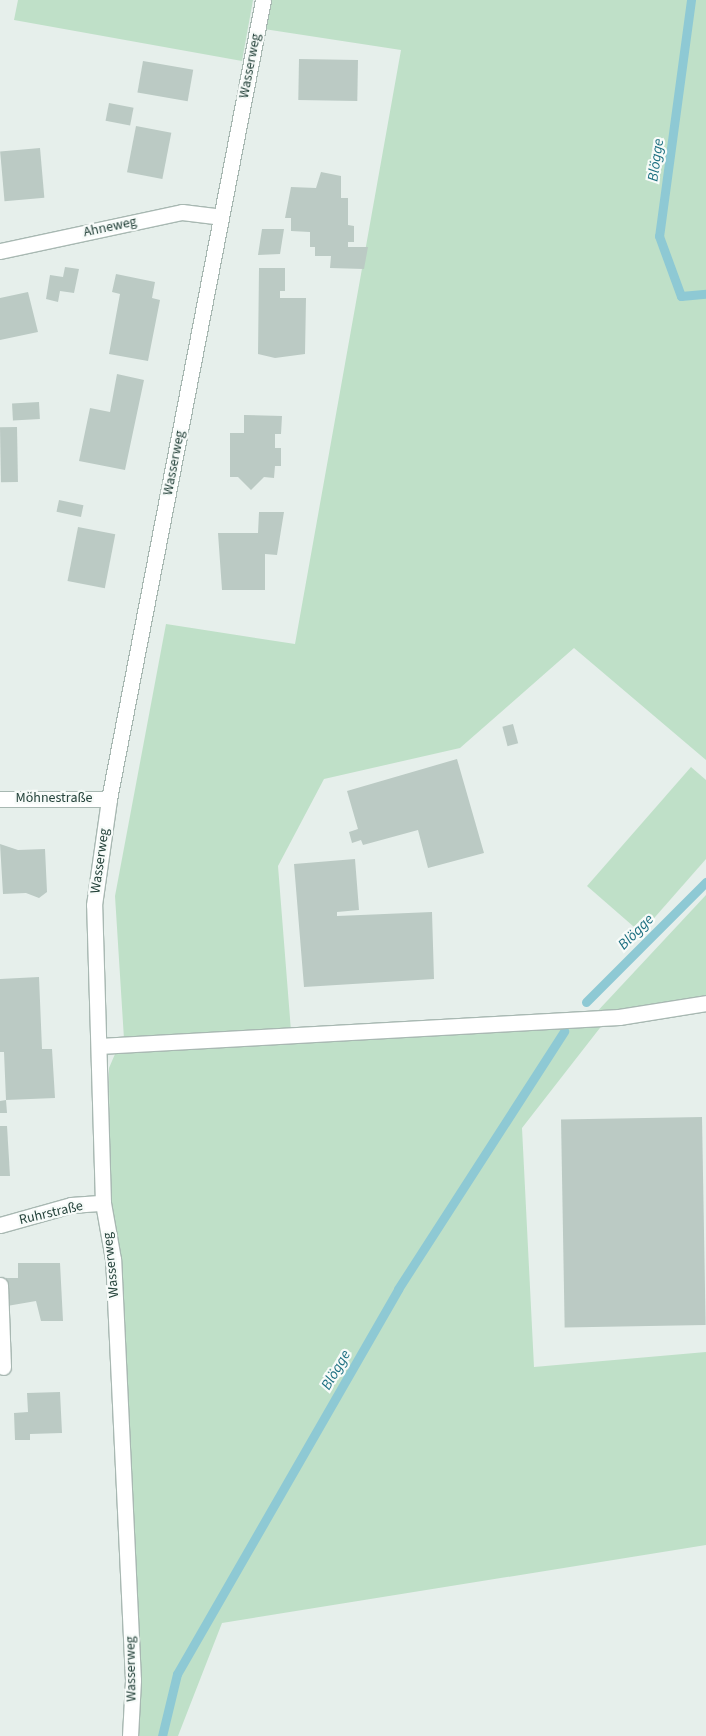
<!DOCTYPE html>
<meta charset="utf-8">
<style>
body{margin:0}
#map{position:relative;width:706px;height:1736px;overflow:hidden;background:#e6efeb;font-family:"Source Sans 3",sans-serif}
div>[style]{position:absolute}
.green>*{inset:0;background:#bfe0c8}
.stream>*{height:9px;margin:-4.5px;padding:0 4.5px;transform-origin:4.5px;border-radius:4.5px;background:#8ec9d4}
.building>*{inset:0;background:#bbcac4;transform-origin:0 0}
.roads{filter:drop-shadow(1px 0 #a8b8b2) drop-shadow(-1px 0 #a8b8b2) drop-shadow(0 1px #a8b8b2) drop-shadow(0 -1px #a8b8b2)}
.minor>*{height:15px;margin:-7.5px;padding:0 7.5px;transform-origin:7.5px;border-radius:7.5px;background:#fff}
span{translate:-50% -50%;white-space:nowrap;text-align:center;line-height:1.15;-webkit-text-stroke:4.5px #f7fbf9;paint-order:stroke}
.street-label{font-size:14px;color:#24423a}
.water-label{font-size:15px;color:#1c6f80;font-style:italic}
</style>
<div id="map">
<div class="green">
<div style="clip-path:polygon(18px 0,253px 0,242px 61px,14px 20px)"></div>
<div style="clip-path:polygon(269px 0,706px 0,706px 760px,574px 648px,460px 748px,324px 779px,278px 866px,291px 1031px,124px 1039px,115px 896px,166px 624px,295px 644px,401px 50px,264px 29px)"></div>
<div style="clip-path:polygon(691px 767px,706px 780px,706px 859px,641px 933px,587px 886px)"></div>
<div style="clip-path:polygon(706px 895px,706px 998px,593px 1016px)"></div>
<div style="clip-path:polygon(603px 1024px,522px 1128px,534px 1367px,706px 1352px,706px 1545px,222px 1623px,178px 1736px,136px 1736px,110px 1204px,109px 1068px,115px 1054px)"></div>
</div>
<div class="stream">
<div style="left:691px;top:0;width:238px;rotate:97.7deg"></div>
<div style="left:659px;top:236px;width:64px;rotate:69.9deg"></div>
<div style="left:681px;top:296px;width:25px;rotate:-5deg"></div>
<div style="left:586px;top:1002px;width:170px;rotate:-45deg"></div>
<div style="left:162px;top:1736px;width:64px;rotate:-76.4deg"></div>
<div style="left:177px;top:1674px;width:444px;rotate:-60.1deg"></div>
<div style="left:398px;top:1289px;width:307px;rotate:-57.2deg"></div>
</div>
<div class="building">
<div style="left:299px;top:59px;width:59px;height:41px;rotate:1deg"></div>
<div style="left:143px;top:61px;width:51px;height:32px;rotate:10deg"></div>
<div style="left:109px;top:103px;width:25px;height:18px;rotate:11deg"></div>
<div style="left:136px;top:126px;width:36px;height:47px;rotate:11deg"></div>
<div style="left:40px;top:148px;width:50px;height:40px;rotate:85deg"></div>
<div style="clip-path:polygon(321px 172px,341px 176px,341px 198px,348px 198px,348px 225px,354px 226px,354px 242px,348px 242px,348px 247px,368px 247px,364px 269px,330px 268px,331px 256px,315px 256px,315px 247px,310px 247px,310px 232px,291px 231px,291px 218px,285px 218px,291px 187px,316px 188px)"></div>
<div style="clip-path:polygon(262px 229px,284px 229px,280px 254px,258px 255px)"></div>
<div style="clip-path:polygon(65px 267px,79px 269px,74px 293px,60px 291px,58px 302px,46px 299px,50px 275px,63px 277px)"></div>
<div style="clip-path:polygon(259px 268px,285px 268px,285px 291px,280px 291px,280px 298px,306px 298px,305px 354px,275px 358px,258px 354px)"></div>
<div style="clip-path:polygon(116px 274px,155px 282px,152px 298px,160px 300px,148px 361px,109px 354px,120px 294px,112px 292px)"></div>
<div style="clip-path:polygon(28px 292px,38px 332px,0 340px,0 298px)"></div>
<div style="clip-path:polygon(117px 374px,144px 380px,125px 470px,79px 461px,90px 408px,110px 412px)"></div>
<div style="left:39px;top:402px;width:17px;height:27px;rotate:87deg"></div>
<div style="clip-path:polygon(244px 415px,282px 416px,281px 434px,275px 434px,275px 448px,281px 448px,281px 466px,275px 466px,274px 478px,264px 477px,251px 490px,238px 477px,230px 477px,230px 433px,244px 433px)"></div>
<div style="left:17px;top:427px;width:55px;height:17px;rotate:89deg"></div>
<div style="left:59px;top:500px;width:25px;height:12px;rotate:12deg"></div>
<div style="clip-path:polygon(259px 512px,284px 512px,277px 555px,265px 554px,265px 590px,222px 590px,218px 533px,258px 533px)"></div>
<div style="left:78px;top:527px;width:38px;height:55px;rotate:11deg"></div>
<div style="left:513px;top:724px;width:20px;height:11px;rotate:75deg"></div>
<div style="clip-path:polygon(457px 759px,484px 853px,428px 868px,418px 830px,363px 845px,361px 840px,352px 843px,349px 832px,358px 829px,347px 791px)"></div>
<div style="clip-path:polygon(0 844px,18px 850px,45px 849px,47px 892px,39px 898px,26px 893px,3px 894px)"></div>
<div style="clip-path:polygon(355px 859px,359px 910px,337px 912px,337px 916px,432px 912px,434px 979px,304px 987px,294px 864px)"></div>
<div style="clip-path:polygon(39px 977px,42px 1049px,52px 1049px,55px 1098px,6px 1100px,4px 1052px,0 1052px,0 979px)"></div>
<div style="clip-path:polygon(6px 1100px,7px 1113px,0 1113px,0 1101px)"></div>
<div style="left:702px;top:1117px;width:208px;height:141px;rotate:89deg"></div>
<div style="clip-path:polygon(0 1126px,7px 1126px,10px 1176px,0 1176px)"></div>
<div style="clip-path:polygon(18px 1263px,60px 1263px,63px 1321px,41px 1321px,36px 1301px,7px 1306px,6px 1278px,18px 1278px)"></div>
<div style="clip-path:polygon(60px 1392px,62px 1433px,30px 1434px,30px 1440px,15px 1440px,14px 1413px,28px 1412px,27px 1393px)"></div>
</div>
<div class="roads">
<div class="minor">
<div style="left:0;top:251px;width:186px;rotate:-12.1deg"></div>
<div style="left:182px;top:212px;width:39px;rotate:7deg"></div>
<div style="left:0;top:799px;width:109px"></div>
<div style="left:99px;top:1046px;width:521px;rotate:-3.19deg"></div>
<div style="left:619px;top:1017px;width:88px;rotate:-9.1deg"></div>
<div style="left:0;top:1225px;width:74px;rotate:-15.7deg"></div>
<div style="left:71px;top:1205px;width:32px;rotate:-4deg"></div>
<div style="left:0;top:1285px;width:82px;rotate:87.9deg"></div>
<div style="left:130px;top:1736px;width:56px;rotate:-86.9deg"></div>
<div style="left:133px;top:1680px;width:421px;rotate:-92.7deg"></div>
<div style="left:113px;top:1259px;width:57px;rotate:-100.1deg"></div>
<div style="left:103px;top:1203px;width:298px;rotate:-91.7deg"></div>
<div style="left:94px;top:905px;width:107px;rotate:-81.9deg"></div>
<div style="left:109px;top:799px;width:814px;rotate:-79.09deg"></div>
</div>
</div>
<div class="street-label">
<span style="left:250px;top:66px;rotate:-79deg">Wasserweg</span>
<span style="left:110px;top:227px;rotate:-12deg">Ahneweg</span>
<span style="left:174px;top:463px;rotate:-79deg">Wasserweg</span>
<span style="left:54px;top:798px">Möhnestraße</span>
<span style="left:100px;top:861px;rotate:-82deg">Wasserweg</span>
<span style="left:51px;top:1213px;rotate:-13deg">Ruhrstraße</span>
<span style="left:111px;top:1265px;rotate:-96deg">Wasserweg</span>
<span style="left:131px;top:1669px;rotate:-91deg">Wasserweg</span>
</div>
<div class="water-label">
<span style="left:656px;top:160px;rotate:-82deg">Blögge</span>
<span style="left:636px;top:932px;rotate:-45deg">Blögge</span>
<span style="left:336px;top:1370px;rotate:-60deg">Blögge</span>
</div>
</div>
